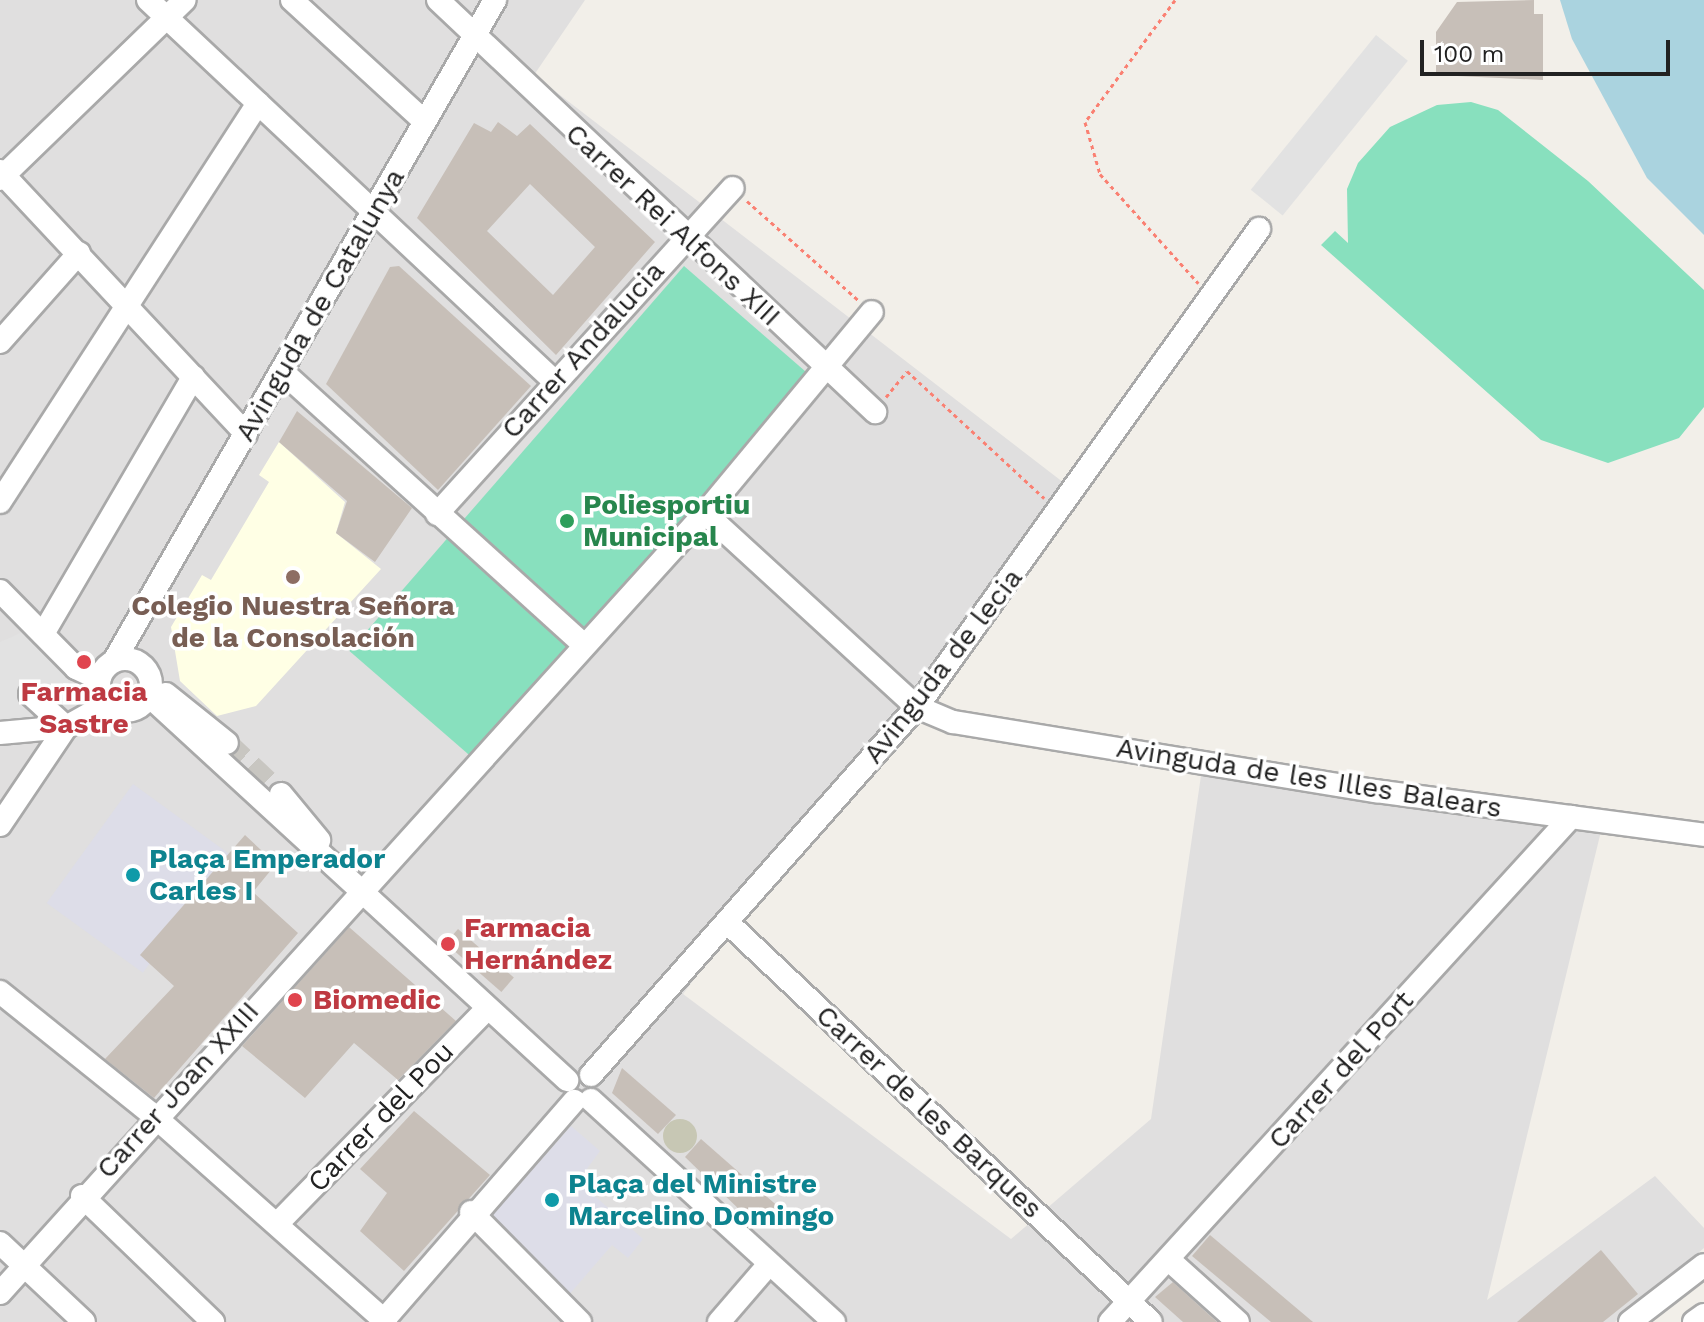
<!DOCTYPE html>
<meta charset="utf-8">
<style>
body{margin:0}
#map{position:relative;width:1704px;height:1322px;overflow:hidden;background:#f2efe9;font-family:"Work Sans",sans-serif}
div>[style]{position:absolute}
.residential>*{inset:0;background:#e0dfdf}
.education>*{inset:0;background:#ffffe5}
.construction>*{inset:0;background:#c7c7b4}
.round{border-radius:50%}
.pitch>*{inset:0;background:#88e0be;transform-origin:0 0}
.parking>*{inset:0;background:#e2e2e2;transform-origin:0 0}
.plaza>*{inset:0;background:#dddde8;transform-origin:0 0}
.water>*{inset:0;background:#aad3df}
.building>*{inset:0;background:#c7bfb8;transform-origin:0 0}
.minor-tunnel>*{height:22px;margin-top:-11px;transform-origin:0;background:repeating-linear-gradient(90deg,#c8c6c1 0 22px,transparent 0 33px)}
.path>*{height:3px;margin-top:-1.5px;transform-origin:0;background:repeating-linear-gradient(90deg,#fa8072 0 4px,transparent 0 8px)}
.roads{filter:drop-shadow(2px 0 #a9a9a9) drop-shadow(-2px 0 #a9a9a9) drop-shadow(0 2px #a9a9a9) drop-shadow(0 -2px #a9a9a9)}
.minor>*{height:22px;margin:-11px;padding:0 11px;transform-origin:11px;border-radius:11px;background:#fff}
.minor>.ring{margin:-11px;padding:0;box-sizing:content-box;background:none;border:22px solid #fff;border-radius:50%}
.dots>*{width:22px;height:22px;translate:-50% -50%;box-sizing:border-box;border:4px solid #fff;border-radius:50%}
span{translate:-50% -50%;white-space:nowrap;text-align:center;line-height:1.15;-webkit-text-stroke:7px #fff;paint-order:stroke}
.street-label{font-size:28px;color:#222}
.leisure-label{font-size:28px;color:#27864d;font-weight:700}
.left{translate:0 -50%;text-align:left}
.education-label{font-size:28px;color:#785e54;font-weight:700}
.health-label{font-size:28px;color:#be3a42;font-weight:700}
.culture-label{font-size:28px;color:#0d838f;font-weight:700}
.scale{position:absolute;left:1420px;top:40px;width:250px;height:36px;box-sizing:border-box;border:4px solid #222;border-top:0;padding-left:10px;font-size:24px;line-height:28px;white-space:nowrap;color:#222;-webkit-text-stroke:6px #fff;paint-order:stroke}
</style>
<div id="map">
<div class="residential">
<div style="clip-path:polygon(0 0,585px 0,534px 75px,1068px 486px,683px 994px,1011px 1239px,1151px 1119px,1203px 762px,1603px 823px,1487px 1300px,1655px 1176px,1704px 1228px,1704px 1248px,1615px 1322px,0 1322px)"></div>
</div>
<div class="education">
<div style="clip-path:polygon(279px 442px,345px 502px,336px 533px,381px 569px,256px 706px,217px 716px,180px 681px,171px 627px,202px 575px,211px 580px,269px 482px,259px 475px)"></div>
</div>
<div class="construction">
<div class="round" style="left:663px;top:1119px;width:34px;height:34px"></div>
</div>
<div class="pitch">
<div style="clip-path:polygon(1471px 102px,1498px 110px,1588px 181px,1704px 290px,1704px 407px,1679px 438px,1608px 463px,1541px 440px,1321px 245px,1335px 231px,1348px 243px,1347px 189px,1358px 163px,1390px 127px,1437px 105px)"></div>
<div style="left:684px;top:266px;width:169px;height:510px;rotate:41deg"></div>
</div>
<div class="parking">
<div style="left:1376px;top:35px;width:41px;height:199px;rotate:39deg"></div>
<div style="clip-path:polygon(30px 629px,69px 674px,67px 692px,51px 715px,0 724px,0 642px)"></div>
</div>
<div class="plaza">
<div style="left:133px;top:784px;width:119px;height:147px;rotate:36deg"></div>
<div style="clip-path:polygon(571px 1126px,600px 1151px,578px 1181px,643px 1239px,628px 1258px,612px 1245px,568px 1296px,489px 1219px)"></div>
</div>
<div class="water">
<div style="clip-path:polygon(1560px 0,1704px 0,1704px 235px,1647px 178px,1572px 39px)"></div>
</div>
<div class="building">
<div style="clip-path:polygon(1534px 0,1534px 14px,1543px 14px,1543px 80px,1436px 75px,1436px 32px,1457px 2px)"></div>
<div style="clip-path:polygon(evenodd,498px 122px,517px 136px,530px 124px,655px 242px,556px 355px,417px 218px,474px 123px,491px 132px,498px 122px,530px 184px,595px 247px,553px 295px,487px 231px,530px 184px)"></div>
<div style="clip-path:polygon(399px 266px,531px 386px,438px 490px,326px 384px,390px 267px)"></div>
<div style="clip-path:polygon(297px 411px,412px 508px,375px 562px,336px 533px,347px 501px,279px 442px)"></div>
<div style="clip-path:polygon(245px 835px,276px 864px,253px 892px,298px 933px,154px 1098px,105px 1059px,174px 986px,140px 955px)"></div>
<div style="clip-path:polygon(349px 927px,456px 1021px,398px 1080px,354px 1043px,305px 1098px,242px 1046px)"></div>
<div style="left:458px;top:929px;width:74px;height:19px;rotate:41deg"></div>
<div style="clip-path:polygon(622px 1068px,676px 1115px,658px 1134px,612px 1093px)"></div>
<div style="clip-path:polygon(414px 1111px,490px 1175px,404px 1271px,360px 1231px,387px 1193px,360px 1169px)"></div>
<div style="clip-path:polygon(701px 1139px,781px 1209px,770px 1223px,746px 1216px,685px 1157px)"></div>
<div style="clip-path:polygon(1210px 1235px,1313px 1322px,1271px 1322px,1192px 1256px)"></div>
<div style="clip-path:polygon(1601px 1250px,1638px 1294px,1603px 1322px,1517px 1322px)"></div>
<div style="clip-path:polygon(1173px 1282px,1217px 1322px,1183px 1322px,1155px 1297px)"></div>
</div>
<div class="minor-tunnel">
<div style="left:227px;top:743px;width:74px;rotate:43.4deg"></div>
</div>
<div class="path">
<div style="left:1175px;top:0;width:152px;rotate:126.4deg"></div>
<div style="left:1085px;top:122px;width:54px;rotate:73.9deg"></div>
<div style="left:1100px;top:174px;width:147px;rotate:48deg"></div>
<div style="left:747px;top:201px;width:149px;rotate:41.7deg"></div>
<div style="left:886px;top:397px;width:33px;rotate:-51deg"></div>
<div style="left:907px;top:371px;width:187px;rotate:42.8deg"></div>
</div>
<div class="roads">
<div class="minor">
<div style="left:148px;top:0;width:555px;rotate:43.18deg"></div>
<div style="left:292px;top:0;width:180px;rotate:42.5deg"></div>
<div style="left:438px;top:0;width:601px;rotate:43.31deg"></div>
<div style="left:0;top:171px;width:360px;rotate:46.9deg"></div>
<div style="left:0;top:179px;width:257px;rotate:-44.1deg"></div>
<div style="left:0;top:342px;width:119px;rotate:-48.4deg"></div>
<div style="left:284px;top:373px;width:405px;rotate:42.2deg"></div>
<div style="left:0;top:502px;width:475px;rotate:-57.1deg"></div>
<div style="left:705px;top:513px;width:287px;rotate:42.5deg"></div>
<div style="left:917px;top:707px;width:39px;rotate:23deg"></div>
<div style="left:953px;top:722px;width:429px;rotate:9.3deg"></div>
<div style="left:1376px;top:791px;width:331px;rotate:7.6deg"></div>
<div style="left:437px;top:514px;width:440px;rotate:-47.8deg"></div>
<div style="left:0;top:591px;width:108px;rotate:45.4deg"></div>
<div style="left:76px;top:668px;width:26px;rotate:25deg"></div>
<div style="left:43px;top:634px;width:298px;rotate:-59.7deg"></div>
<div class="ring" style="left:99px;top:659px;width:30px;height:30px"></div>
<div style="left:114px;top:661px;width:763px;rotate:-60.04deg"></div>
<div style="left:30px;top:694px;width:49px;rotate:42.5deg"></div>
<div style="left:166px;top:694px;width:78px;rotate:38.8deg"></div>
<div style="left:149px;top:696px;width:568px;rotate:42.57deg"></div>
<div style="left:0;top:733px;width:66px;rotate:-5.2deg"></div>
<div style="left:281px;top:794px;width:60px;rotate:50.4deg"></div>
<div style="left:0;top:825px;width:118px;rotate:-56deg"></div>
<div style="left:66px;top:727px;width:47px;rotate:-29.3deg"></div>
<div style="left:728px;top:923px;width:581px;rotate:43.33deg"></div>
<div style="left:0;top:992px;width:198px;rotate:38.8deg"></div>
<div style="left:154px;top:1116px;width:310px;rotate:41.6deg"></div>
<div style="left:591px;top:1075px;width:492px;rotate:-48.5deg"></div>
<div style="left:917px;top:707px;width:588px;rotate:-54.42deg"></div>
<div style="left:591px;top:1100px;width:329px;rotate:42.4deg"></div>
<div style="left:82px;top:1196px;width:182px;rotate:43.9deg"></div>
<div style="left:471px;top:1212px;width:155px;rotate:45.3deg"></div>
<div style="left:277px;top:1224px;width:299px;rotate:-45.7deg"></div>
<div style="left:0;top:1243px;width:115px;rotate:43.2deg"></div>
<div style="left:1168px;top:1259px;width:94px;rotate:42deg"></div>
<div style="left:0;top:1293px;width:1051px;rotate:-47.89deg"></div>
<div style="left:705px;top:513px;width:261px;rotate:-50.3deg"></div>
<div style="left:382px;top:1322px;width:293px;rotate:-49deg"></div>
<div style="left:719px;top:1322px;width:77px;rotate:-49.2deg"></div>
<div style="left:1110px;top:1322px;width:684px;rotate:-47.61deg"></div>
<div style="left:1630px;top:1322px;width:93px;rotate:-37.6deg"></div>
<div style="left:1694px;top:1322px;width:12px;rotate:-35deg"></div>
</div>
</div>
<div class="dots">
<div style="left:567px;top:521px;background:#2e9e5b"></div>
<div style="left:293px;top:577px;background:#8d6e63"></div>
<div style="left:84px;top:662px;background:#e0444e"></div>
<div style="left:133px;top:875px;background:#0f9aa8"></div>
<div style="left:448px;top:944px;background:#e0444e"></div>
<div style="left:295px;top:1000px;background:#e0444e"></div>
<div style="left:552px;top:1200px;background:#0f9aa8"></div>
</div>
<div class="street-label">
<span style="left:673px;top:225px;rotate:43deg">Carrer Rei Alfons XIII</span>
<span style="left:320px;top:305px;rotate:-60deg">Avinguda de Catalunya</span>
<span style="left:583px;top:350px;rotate:-48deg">Carrer Andalucia</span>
<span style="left:943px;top:666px;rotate:-52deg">Avinguda de lecia</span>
<span style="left:1309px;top:778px;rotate:9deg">Avinguda de les Illes Balears</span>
<span style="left:1341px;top:1070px;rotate:-48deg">Carrer del Port</span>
<span style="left:178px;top:1090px;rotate:-48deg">Carrer Joan XXIII</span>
<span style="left:929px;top:1112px;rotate:43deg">Carrer de les Barques</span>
<span style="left:381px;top:1117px;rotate:-46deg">Carrer del Pou</span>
</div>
<div class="leisure-label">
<span class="left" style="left:583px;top:521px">Poliesportiu<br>Municipal</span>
</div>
<div class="education-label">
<span style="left:293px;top:622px">Colegio Nuestra Señora<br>de la Consolación</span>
</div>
<div class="health-label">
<span style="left:84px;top:708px">Farmacia<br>Sastre</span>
<span class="left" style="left:464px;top:944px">Farmacia<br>Hernández</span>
<span class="left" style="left:313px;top:1000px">Biomedic</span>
</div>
<div class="culture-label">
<span class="left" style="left:149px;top:875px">Plaça Emperador<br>Carles I</span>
<span class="left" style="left:568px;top:1200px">Plaça del Ministre<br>Marcelino Domingo</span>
</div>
<div class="scale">100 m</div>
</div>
